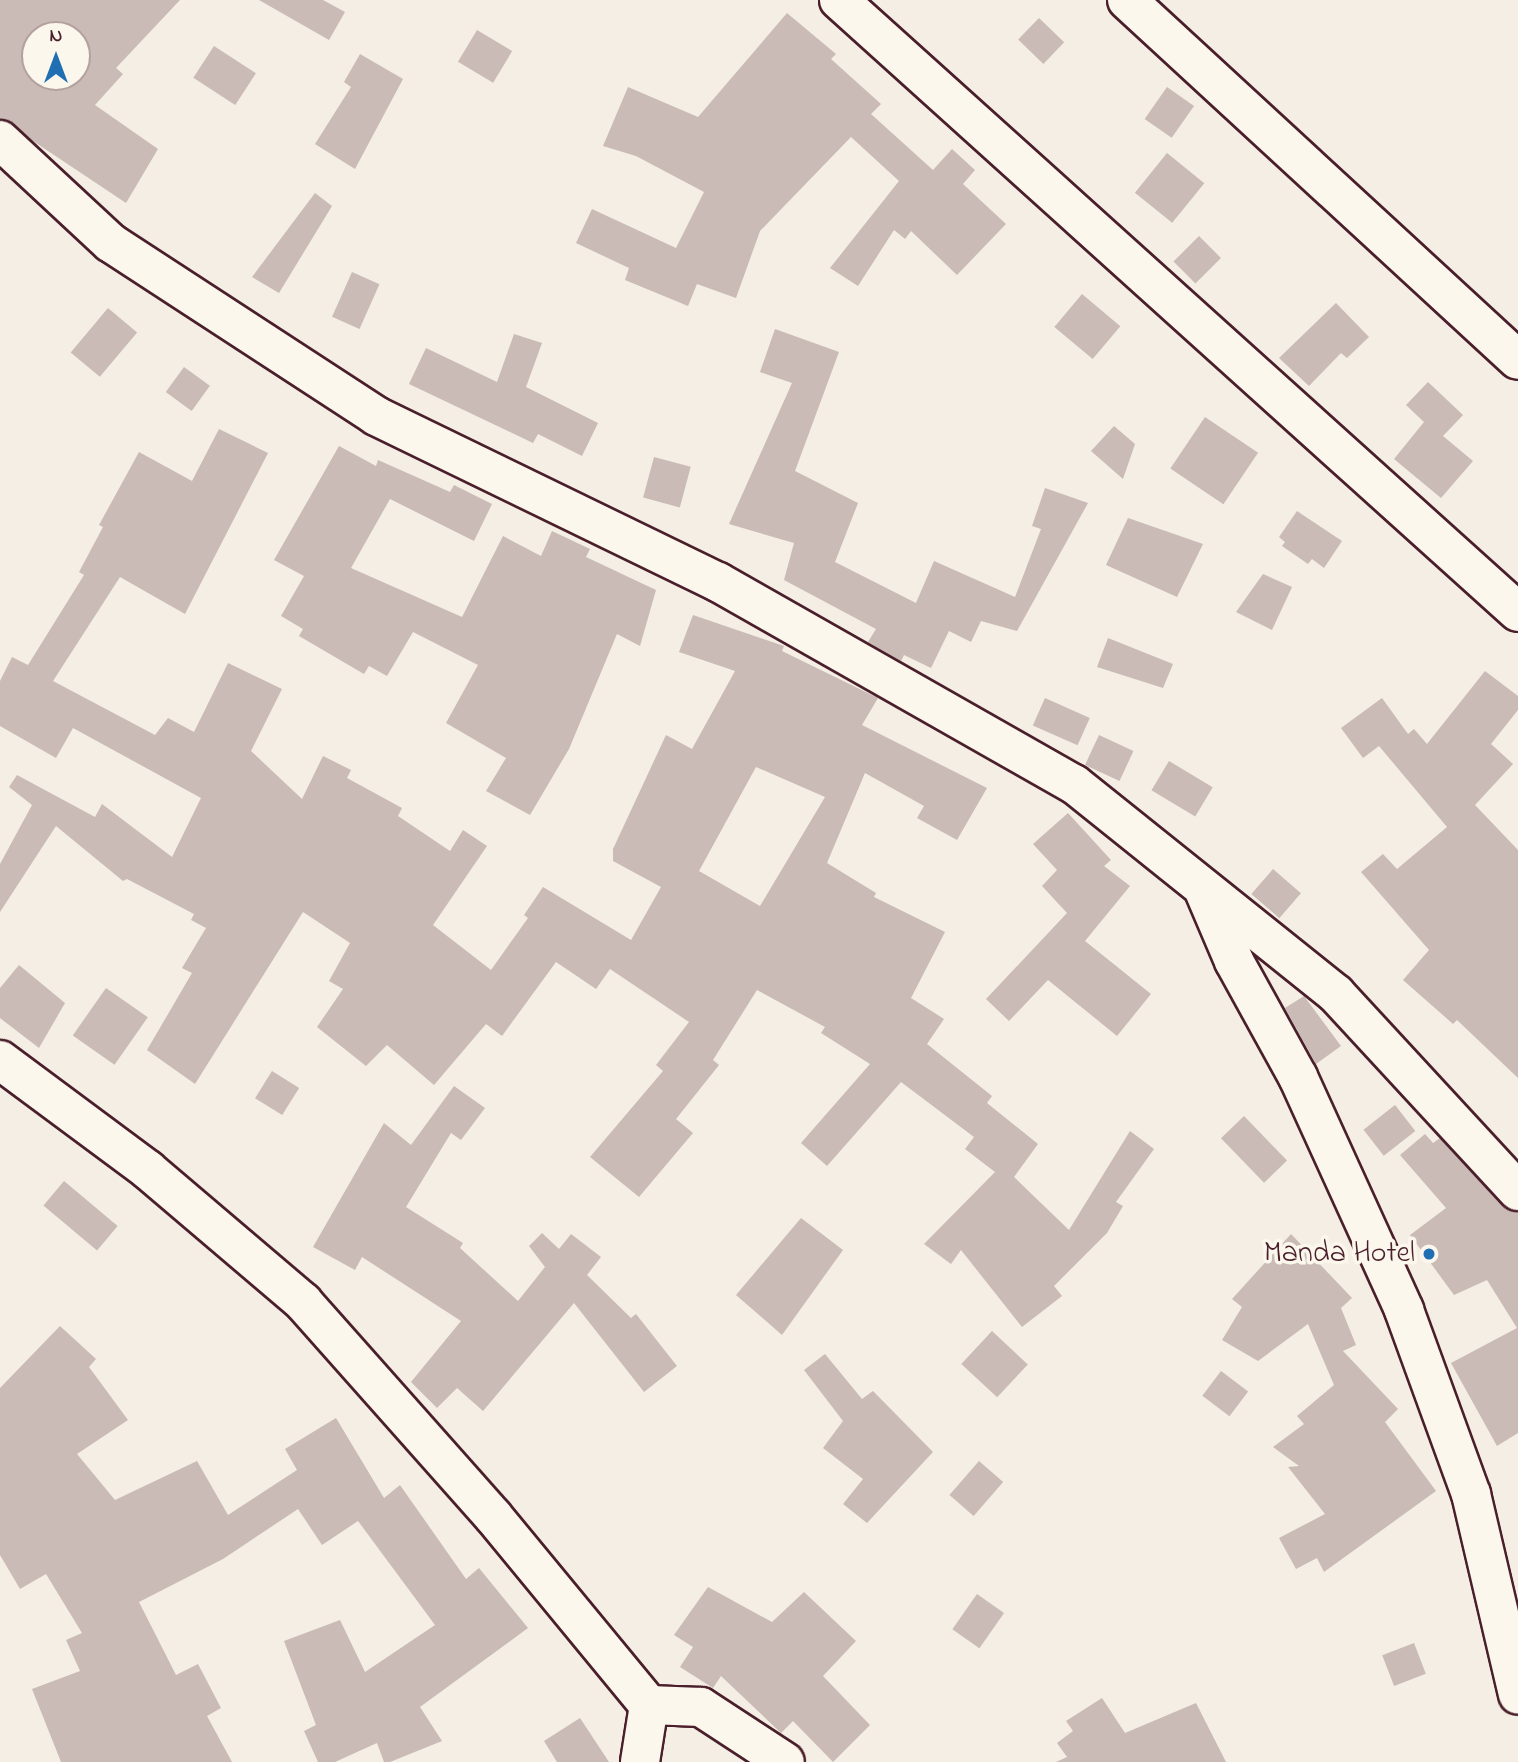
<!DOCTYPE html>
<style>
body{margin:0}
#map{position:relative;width:1518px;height:1762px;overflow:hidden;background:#f4eee4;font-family:"Indie Flower",sans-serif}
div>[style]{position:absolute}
.building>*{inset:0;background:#cabbb6;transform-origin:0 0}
.roads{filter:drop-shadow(2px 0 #4a1f2b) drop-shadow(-2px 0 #4a1f2b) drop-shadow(0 2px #4a1f2b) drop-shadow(0 -2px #4a1f2b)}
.minor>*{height:38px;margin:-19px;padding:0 19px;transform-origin:19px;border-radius:19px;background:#fbf7ec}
.dots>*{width:19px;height:19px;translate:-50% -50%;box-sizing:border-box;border:4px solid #fbf7ec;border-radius:50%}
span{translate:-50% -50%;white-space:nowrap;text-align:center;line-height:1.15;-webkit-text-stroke:7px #fbf7ec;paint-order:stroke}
.poi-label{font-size:30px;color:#4a1f2b}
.right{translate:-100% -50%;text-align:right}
.north{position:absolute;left:21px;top:21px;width:70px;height:70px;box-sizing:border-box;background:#fbf7ec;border:2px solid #b4a19f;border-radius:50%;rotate:0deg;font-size:19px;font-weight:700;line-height:28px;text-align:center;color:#4a1f2b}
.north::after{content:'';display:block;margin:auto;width:24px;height:32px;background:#1f6fb2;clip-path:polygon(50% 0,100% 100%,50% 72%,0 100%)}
</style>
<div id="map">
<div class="building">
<div style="clip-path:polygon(evenodd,0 0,180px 0,116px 68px,123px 74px,95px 105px,158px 149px,126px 203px,0 119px,0 0,35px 35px,77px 35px,77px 77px,35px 77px,35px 35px)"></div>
<div style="clip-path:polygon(259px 0,323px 0,345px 12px,329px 40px)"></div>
<div style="clip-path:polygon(787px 13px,836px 54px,831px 59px,881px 104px,871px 114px,933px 170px,952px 149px,975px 170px,963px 184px,1006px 224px,957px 275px,911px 231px,905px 239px,894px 230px,858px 286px,830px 268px,899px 181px,851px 137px,760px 231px,736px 298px,697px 284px,688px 306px,625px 280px,629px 268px,576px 243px,592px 209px,676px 248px,704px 192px,636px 156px,603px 146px,628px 87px,698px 117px)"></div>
<div style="left:1039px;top:18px;width:35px;height:30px;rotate:44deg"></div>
<div style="left:477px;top:30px;width:41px;height:37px;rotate:31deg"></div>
<div style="left:214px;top:46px;width:50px;height:38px;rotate:33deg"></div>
<div style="clip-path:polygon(360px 54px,403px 79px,355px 169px,315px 144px,351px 87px,344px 82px)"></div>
<div style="left:1167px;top:87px;width:33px;height:39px;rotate:35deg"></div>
<div style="left:1167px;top:153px;width:48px;height:51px;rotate:39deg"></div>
<div style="clip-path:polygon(315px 193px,332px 206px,279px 293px,252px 277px)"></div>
<div style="left:1199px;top:236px;width:31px;height:36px;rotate:45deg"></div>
<div style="left:352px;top:272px;width:30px;height:49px;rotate:24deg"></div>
<div style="left:1082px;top:294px;width:50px;height:43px;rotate:40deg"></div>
<div style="clip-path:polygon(1336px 303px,1369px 337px,1347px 358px,1341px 353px,1309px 386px,1279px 358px)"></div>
<div style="left:108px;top:308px;width:38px;height:58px;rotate:40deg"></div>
<div style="clip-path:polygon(775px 329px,839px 352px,795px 471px,858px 503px,835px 562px,916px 603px,934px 561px,1015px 597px,1041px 529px,1032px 526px,1045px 488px,1088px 503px,1017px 631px,981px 621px,971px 642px,949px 631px,931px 668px,904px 655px,901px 661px,868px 642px,876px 629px,784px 580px,794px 543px,729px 524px,792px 383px,760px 372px)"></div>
<div style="clip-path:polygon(514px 334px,542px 343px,526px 387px,598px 423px,582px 456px,538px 434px,533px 443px,409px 384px,426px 348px,497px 382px)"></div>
<div style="left:184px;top:367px;width:32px;height:31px;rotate:36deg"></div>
<div style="clip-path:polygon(1428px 382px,1463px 415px,1443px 436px,1473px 461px,1441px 498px,1394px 459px,1424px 422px,1406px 405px)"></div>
<div style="left:1205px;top:417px;width:64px;height:62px;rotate:34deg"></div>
<div style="clip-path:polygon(1114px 426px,1135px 444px,1123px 479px,1091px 451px)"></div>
<div style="clip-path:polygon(evenodd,219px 429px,268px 453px,185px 614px,120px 577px,53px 681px,155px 735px,168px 718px,194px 732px,228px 663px,282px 689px,251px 751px,302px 799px,323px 756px,351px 770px,347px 778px,402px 808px,398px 816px,450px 851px,463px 830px,487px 846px,433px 925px,491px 970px,528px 918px,524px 915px,543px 887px,631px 940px,661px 887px,613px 861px,613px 849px,666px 735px,692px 749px,735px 671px,679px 652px,693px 615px,784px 646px,782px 651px,878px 698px,862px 725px,987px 788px,957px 840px,917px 818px,924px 806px,865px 773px,827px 863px,876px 893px,874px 897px,945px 932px,911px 998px,944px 1019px,927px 1044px,992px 1096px,987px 1103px,1038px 1144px,1014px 1177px,1069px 1230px,1130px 1131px,1154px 1149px,1116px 1202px,1123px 1206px,1107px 1233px,1054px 1286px,1062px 1296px,1022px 1327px,961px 1250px,951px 1264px,924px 1244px,995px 1172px,965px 1149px,974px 1137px,901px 1082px,827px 1166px,801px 1143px,870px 1064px,821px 1033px,825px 1027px,757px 990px,713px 1060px,719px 1065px,676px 1119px,693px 1133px,639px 1197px,590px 1157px,663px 1071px,656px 1065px,689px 1022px,610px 969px,596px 989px,556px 962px,502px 1036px,486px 1024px,434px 1085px,387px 1045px,366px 1066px,317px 1027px,343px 989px,329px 981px,350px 943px,303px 912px,195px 1084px,147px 1050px,192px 973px,182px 968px,206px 928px,191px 920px,194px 914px,127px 879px,123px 881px,56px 826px,0 912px,0 864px,32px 805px,9px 787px,17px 775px,95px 817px,102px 804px,172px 857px,201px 798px,73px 728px,56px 758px,0 726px,0 681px,12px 657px,28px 665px,84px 575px,79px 572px,103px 527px,99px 525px,139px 452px,192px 481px,219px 429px,756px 767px,825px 797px,760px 906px,699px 871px,756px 767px)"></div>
<div style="clip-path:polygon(339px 446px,376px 466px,378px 460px,450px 492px,454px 485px,492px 504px,474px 541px,390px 499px,351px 568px,462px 617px,503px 536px,541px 556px,552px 531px,590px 549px,586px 557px,656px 590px,640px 646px,617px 634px,569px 749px,530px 815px,486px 791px,506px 758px,446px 723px,478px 665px,413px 632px,387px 676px,369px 666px,364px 674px,299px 636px,303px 629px,281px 616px,304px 576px,274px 560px)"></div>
<div style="left:654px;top:457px;width:38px;height:42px;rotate:15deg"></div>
<div style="clip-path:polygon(1297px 511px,1342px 541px,1324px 568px,1312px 559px,1308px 564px,1282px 546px,1285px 542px,1279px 537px)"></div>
<div style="clip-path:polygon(1128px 518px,1203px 544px,1177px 597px,1106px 565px)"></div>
<div style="clip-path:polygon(1263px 574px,1292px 587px,1272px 630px,1236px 612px)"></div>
<div style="clip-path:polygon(1108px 638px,1173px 664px,1163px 688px,1097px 667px)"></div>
<div style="clip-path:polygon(1485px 671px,1518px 696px,1518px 710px,1491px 744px,1513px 764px,1475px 805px,1518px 850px,1518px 1078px,1457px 1020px,1453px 1024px,1403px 980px,1429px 950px,1361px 872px,1383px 854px,1397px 869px,1447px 827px,1379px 746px,1363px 758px,1341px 728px,1382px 698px,1408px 734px,1414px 729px,1427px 744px)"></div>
<div style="left:1045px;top:698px;width:49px;height:30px;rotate:24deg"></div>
<div style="left:1099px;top:735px;width:38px;height:33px;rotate:25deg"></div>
<div style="left:1169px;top:761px;width:51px;height:34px;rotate:31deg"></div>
<div style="clip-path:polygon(1068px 813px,1111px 860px,1104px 866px,1130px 886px,1085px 941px,1151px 994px,1117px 1036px,1048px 980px,1009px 1021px,986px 999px,1067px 913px,1042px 886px,1057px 870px,1033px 844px)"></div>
<div style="left:1273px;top:869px;width:37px;height:33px;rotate:41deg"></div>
<div style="clip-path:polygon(19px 965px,65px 1003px,39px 1048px,0 1018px,0 988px)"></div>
<div style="left:106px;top:988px;width:51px;height:58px;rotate:35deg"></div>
<div style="clip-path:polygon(1304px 996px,1341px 1046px,1316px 1064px,1285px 1008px)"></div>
<div style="left:272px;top:1071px;width:32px;height:32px;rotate:32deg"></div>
<div style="clip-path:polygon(454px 1086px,485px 1108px,461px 1140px,451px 1133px,406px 1207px,463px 1243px,460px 1248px,518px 1301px,545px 1267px,529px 1246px,542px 1233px,559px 1249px,571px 1234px,601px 1257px,587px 1275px,631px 1318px,636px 1314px,677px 1366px,644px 1392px,574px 1303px,483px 1411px,457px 1388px,437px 1408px,411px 1382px,461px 1321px,362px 1257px,355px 1270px,313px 1247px,384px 1123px,411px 1145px)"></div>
<div style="left:1395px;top:1105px;width:33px;height:40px;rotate:52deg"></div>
<div style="left:1244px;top:1116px;width:62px;height:32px;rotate:46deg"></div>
<div style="clip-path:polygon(1425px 1134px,1433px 1143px,1440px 1138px,1502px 1206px,1518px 1212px,1518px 1433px,1497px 1446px,1451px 1363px,1517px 1328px,1487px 1280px,1454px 1295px,1410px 1235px,1446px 1208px,1400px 1155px)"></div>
<div style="left:64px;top:1181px;width:70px;height:32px;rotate:40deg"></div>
<div style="clip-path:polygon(801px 1218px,843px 1250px,782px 1335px,736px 1295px)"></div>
<div style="clip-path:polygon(1291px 1234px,1352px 1298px,1341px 1308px,1356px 1345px,1343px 1351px,1398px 1409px,1385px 1422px,1436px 1491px,1324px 1572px,1317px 1558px,1296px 1569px,1279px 1538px,1325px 1514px,1288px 1467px,1299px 1466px,1273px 1447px,1304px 1424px,1297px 1416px,1334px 1385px,1308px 1324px,1258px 1361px,1222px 1340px,1242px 1307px,1232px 1299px)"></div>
<div style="clip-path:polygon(60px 1326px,96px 1359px,89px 1367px,128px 1420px,77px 1454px,115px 1500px,197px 1461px,228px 1515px,297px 1470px,285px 1449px,336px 1418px,384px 1498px,400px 1485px,466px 1579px,479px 1568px,528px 1628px,420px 1707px,442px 1741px,390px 1762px,384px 1762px,377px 1743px,335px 1762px,318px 1762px,304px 1731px,316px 1725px,284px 1641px,340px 1620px,365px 1672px,435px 1625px,358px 1521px,322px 1545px,298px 1509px,223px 1559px,139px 1602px,176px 1675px,198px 1664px,221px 1708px,207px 1716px,232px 1762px,61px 1762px,32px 1689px,80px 1671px,66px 1640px,82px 1633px,46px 1574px,20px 1589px,0 1555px,0 1388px)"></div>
<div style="left:992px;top:1331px;width:49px;height:45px;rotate:43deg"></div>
<div style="clip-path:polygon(825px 1354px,862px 1399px,873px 1391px,933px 1452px,867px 1523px,843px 1504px,863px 1479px,823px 1448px,843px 1421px,804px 1370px)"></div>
<div style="left:1221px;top:1371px;width:34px;height:31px;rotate:37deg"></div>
<div style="left:979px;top:1461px;width:32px;height:45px;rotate:41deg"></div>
<div style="clip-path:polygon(708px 1587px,772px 1622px,804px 1592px,856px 1641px,823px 1676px,870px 1725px,833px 1762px,793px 1721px,781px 1733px,721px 1676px,713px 1688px,680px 1667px,693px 1647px,674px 1635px)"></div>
<div style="left:977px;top:1594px;width:33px;height:43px;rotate:35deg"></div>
<div style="left:1414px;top:1643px;width:33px;height:34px;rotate:69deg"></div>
<div style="clip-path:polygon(1102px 1698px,1125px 1733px,1196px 1703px,1226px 1762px,1056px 1762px,1067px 1757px,1057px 1743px,1073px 1731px,1066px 1721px)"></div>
<div style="clip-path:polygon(580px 1718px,609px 1762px,557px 1762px,544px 1741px)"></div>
</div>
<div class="roads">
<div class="minor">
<div style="left:839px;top:0;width:914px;rotate:42.03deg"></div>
<div style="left:1127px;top:0;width:531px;rotate:42.64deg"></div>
<div style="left:0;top:140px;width:151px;rotate:42.9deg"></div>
<div style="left:111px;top:243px;width:316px;rotate:33.1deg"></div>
<div style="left:376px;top:416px;width:380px;rotate:25.9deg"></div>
<div style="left:718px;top:582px;width:409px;rotate:29.6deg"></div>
<div style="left:1074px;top:784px;width:336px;rotate:38.7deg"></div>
<div style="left:1336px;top:994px;width:268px;rotate:47.3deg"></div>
<div style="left:1205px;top:893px;width:74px;rotate:66.9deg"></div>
<div style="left:1234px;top:961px;width:132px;rotate:61.1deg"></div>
<div style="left:1298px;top:1077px;width:256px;rotate:65.5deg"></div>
<div style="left:1404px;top:1310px;width:196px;rotate:70deg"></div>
<div style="left:1471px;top:1494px;width:206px;rotate:76.8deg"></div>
<div style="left:0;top:1060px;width:184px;rotate:36.6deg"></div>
<div style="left:148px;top:1170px;width:204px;rotate:40.4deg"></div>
<div style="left:303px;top:1302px;width:286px;rotate:48.4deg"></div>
<div style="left:493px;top:1516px;width:245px;rotate:50.5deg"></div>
<div style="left:649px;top:1705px;width:58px;rotate:99deg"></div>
<div style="left:649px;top:1705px;width:52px;rotate:2.2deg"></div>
<div style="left:701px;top:1707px;width:100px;rotate:33.2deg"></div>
</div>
</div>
<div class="dots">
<div style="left:1429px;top:1254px;background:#1f6fb2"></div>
</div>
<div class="poi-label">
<span class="right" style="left:1415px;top:1254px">Manda Hotel</span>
</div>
<div class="north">N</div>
</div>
